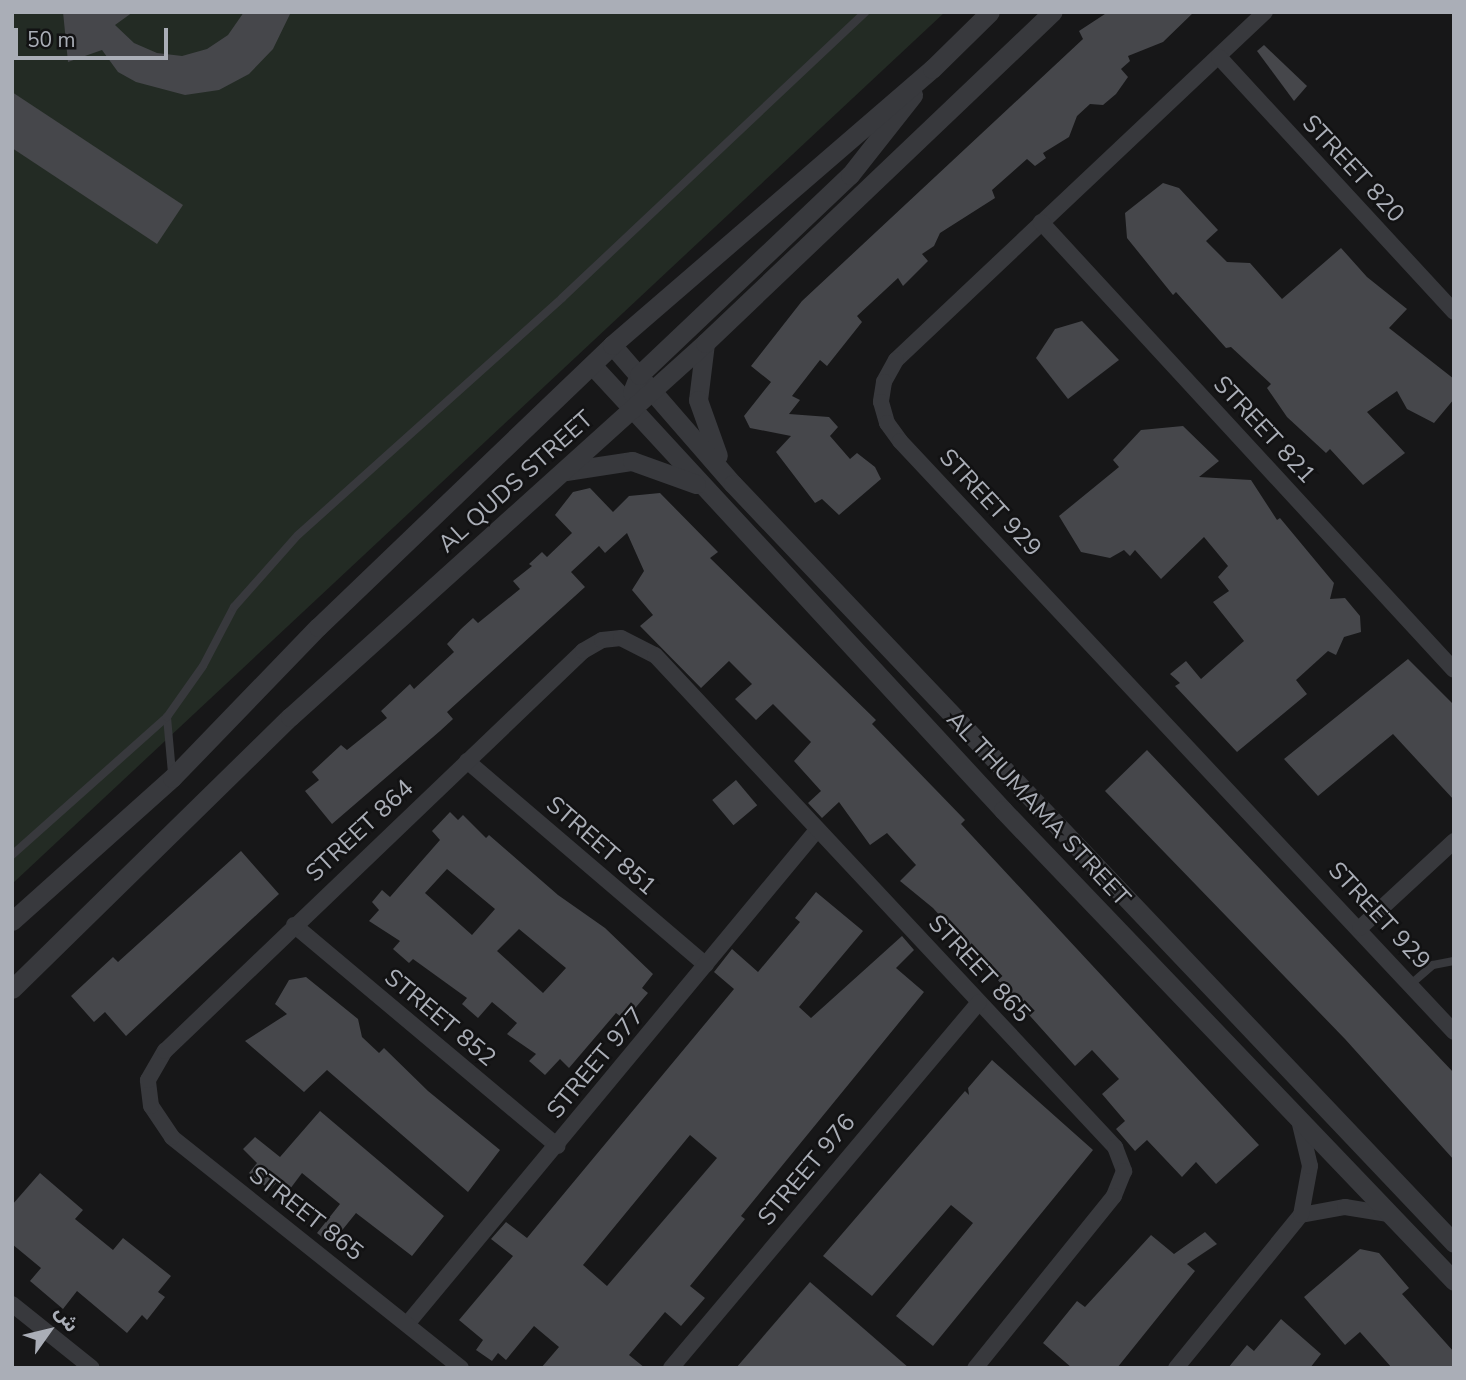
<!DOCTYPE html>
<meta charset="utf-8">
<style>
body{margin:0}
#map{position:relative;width:1466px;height:1380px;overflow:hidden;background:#171718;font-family:"Nunito Sans","Noto Sans Arabic",sans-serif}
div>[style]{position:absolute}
.green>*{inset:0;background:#232b24}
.building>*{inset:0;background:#46474b;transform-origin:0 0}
.service>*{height:8px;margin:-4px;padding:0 4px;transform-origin:4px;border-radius:4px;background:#38393d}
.minor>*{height:16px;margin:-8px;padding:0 8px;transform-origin:8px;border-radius:8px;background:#38393d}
.tertiary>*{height:19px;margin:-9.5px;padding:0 9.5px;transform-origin:9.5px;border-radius:9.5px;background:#38393d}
span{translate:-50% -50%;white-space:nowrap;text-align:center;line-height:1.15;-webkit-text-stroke:5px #121213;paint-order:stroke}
.street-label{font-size:24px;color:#aaaeb7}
.frame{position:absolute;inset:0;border:14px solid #aaaeb7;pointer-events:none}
.north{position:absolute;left:14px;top:1296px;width:70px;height:70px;-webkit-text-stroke:5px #121213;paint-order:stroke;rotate:56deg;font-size:19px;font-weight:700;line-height:28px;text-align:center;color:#aaaeb7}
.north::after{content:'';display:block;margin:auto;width:24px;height:32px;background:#aaaeb7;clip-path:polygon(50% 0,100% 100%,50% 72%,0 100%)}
.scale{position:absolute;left:14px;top:28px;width:154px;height:32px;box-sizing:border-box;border:4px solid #aaaeb7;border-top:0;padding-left:9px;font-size:21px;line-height:24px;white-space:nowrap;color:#aaaeb7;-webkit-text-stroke:5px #121213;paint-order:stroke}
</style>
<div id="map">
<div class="green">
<div style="clip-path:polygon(12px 12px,945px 12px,12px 884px)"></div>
</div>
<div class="building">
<div style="clip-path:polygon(63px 12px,133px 12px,115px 25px,134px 43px,157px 53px,182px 56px,207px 49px,228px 35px,244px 12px,291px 12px,273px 49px,249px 74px,219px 90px,185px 95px,136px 82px,118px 72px,102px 50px,68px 62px)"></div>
<div style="clip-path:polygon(1108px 12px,1194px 12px,1163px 42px,1128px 56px,1130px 61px,1121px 69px,1128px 77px,1116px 94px,1103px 105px,1090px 104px,1077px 116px,1069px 137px,1043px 153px,1046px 158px,1035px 166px,1027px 159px,992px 190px,995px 198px,940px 233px,934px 246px,922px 254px,928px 261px,903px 286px,898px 278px,857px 316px,862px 322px,827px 366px,820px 360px,792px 396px,800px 400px,789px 414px,829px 417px,838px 427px,830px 436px,850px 459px,857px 453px,875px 467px,881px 479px,839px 515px,822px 499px,815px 503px,776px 452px,791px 436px,750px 428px,744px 416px,771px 382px,751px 366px,802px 301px,1083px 39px,1079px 31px)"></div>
<div style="clip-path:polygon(1264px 45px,1307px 86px,1294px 101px,1257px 51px)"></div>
<div style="clip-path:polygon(12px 92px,183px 205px,157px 244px,12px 148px)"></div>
<div style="clip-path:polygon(1163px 183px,1179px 188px,1218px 230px,1206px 241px,1227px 262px,1250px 263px,1282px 299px,1341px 248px,1367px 277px,1407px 309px,1389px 328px,1454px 379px,1454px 399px,1434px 423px,1407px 409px,1397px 391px,1367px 412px,1405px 453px,1363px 485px,1330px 449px,1326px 453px,1287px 417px,1267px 388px,1271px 384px,1231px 347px,1226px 348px,1176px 292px,1173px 295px,1127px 238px,1125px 213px)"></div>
<div style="clip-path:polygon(1082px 321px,1119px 360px,1068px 399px,1036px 358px,1055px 329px)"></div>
<div style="clip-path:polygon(1183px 426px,1219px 461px,1199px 477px,1251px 480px,1277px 520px,1280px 518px,1334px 583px,1330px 599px,1345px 598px,1360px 616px,1361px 632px,1344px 637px,1336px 655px,1328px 651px,1296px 680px,1307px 694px,1237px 752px,1175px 686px,1180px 683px,1170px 674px,1186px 661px,1201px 679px,1244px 641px,1213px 602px,1229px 591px,1218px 577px,1228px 566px,1204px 537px,1161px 579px,1135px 550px,1130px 556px,1124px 550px,1110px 558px,1081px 552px,1059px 516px,1119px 467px,1113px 460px,1141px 430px)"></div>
<div style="clip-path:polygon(590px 488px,613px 512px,629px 496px,660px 493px,718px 552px,710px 558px,876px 720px,872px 724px,965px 820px,961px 824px,1259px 1145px,1216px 1184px,1196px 1162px,1182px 1177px,1147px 1140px,1135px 1151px,1116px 1129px,1125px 1121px,1102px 1094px,1119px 1079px,1092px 1050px,1075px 1066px,933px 908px,900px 881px,916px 865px,887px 833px,870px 845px,839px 802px,822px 818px,808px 803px,821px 791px,794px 761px,811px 742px,773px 704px,756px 720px,735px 699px,752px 684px,729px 661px,701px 688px,640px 626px,653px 615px,632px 590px,644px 571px,627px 533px,605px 553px,599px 546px,571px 572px,585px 587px,447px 712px,453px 719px,440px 731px,332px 824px,305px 791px,319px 780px,312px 772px,341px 745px,347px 750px,387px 718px,381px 711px,410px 684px,414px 689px,454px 652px,447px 644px,461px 629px,473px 618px,478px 623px,520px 589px,513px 581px,532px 566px,529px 564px,542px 552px,547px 557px,572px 533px,555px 515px,573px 492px)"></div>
<div style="clip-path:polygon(1408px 659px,1454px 705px,1454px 800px,1393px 734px,1318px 796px,1284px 759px)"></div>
<div style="clip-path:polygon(1147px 750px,1454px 1073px,1454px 1160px,1345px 1039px,1105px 791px)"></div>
<div style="left:736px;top:780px;width:33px;height:31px;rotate:50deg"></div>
<div style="clip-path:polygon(evenodd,450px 812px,458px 820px,463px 815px,486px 838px,489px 835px,558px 895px,605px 928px,653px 974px,642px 988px,648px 993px,625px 1020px,616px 1013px,569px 1068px,560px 1059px,545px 1075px,529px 1061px,536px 1054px,507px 1034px,517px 1023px,492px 1002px,478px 1018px,462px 1004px,467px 998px,413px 959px,409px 963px,393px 949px,400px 941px,369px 921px,379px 910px,372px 902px,382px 890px,390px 897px,440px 840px,432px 831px,450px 812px,447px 869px,495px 909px,472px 935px,425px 893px,447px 869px,450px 812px,519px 929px,566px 968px,543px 993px,497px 951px,519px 929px)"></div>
<div style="clip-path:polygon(241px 851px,279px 894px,126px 1036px,105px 1012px,94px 1022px,71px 996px,113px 957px,118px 962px)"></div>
<div style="clip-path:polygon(evenodd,816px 892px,863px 931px,799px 1007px,811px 1018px,902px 936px,914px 950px,896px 968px,924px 992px,741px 1216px,745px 1219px,690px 1286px,705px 1298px,681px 1326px,665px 1312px,629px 1355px,645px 1368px,541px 1368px,559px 1347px,534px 1326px,506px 1360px,498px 1353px,492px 1361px,476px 1350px,483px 1340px,459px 1320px,513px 1256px,491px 1239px,506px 1222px,527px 1238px,734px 989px,714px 972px,732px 949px,758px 972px,800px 922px,795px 918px,816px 892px,690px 1135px,717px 1158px,607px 1286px,583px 1265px,690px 1135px)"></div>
<div style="clip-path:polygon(306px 977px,358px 1019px,362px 1037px,379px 1053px,384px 1048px,428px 1091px,500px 1150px,468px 1192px,327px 1070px,304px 1092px,245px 1041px,287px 1014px,275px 1004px,289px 980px)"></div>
<div style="clip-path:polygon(992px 1060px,1093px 1150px,933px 1346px,896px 1316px,973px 1223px,951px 1205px,872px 1296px,823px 1256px,965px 1091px,969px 1095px,968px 1088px)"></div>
<div style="clip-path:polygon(320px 1111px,444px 1216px,412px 1256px,356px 1213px,331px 1244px,317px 1233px,340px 1204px,302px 1173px,290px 1189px,279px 1180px,270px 1190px,249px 1173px,257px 1163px,243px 1149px,255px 1137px,280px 1157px)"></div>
<div style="clip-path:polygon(40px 1173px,83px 1210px,75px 1219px,113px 1250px,123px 1238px,171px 1276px,158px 1292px,165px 1297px,147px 1320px,142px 1315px,127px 1333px,77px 1291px,63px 1309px,30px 1281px,41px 1268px,12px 1244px,12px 1205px)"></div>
<div style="clip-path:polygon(1205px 1232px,1217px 1244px,1187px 1264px,1195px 1271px,1117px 1368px,1072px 1368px,1043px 1343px,1077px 1301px,1085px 1307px,1151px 1235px,1174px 1254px)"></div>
<div style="clip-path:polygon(1360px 1249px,1379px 1253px,1409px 1288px,1402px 1294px,1454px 1352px,1454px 1368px,1392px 1368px,1360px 1332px,1345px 1345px,1304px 1297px)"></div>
<div style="clip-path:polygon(810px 1282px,909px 1368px,736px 1368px)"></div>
<div style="clip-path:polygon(1281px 1319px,1321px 1354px,1310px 1368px,1228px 1368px,1247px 1345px,1254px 1351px)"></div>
</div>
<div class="service">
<div style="left:167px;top:717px;width:56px;rotate:84.9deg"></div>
<div style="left:12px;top:855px;width:208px;rotate:-41.7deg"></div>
<div style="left:167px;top:717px;width:62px;rotate:-54.8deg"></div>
<div style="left:203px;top:666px;width:67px;rotate:-62.3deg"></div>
<div style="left:234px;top:607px;width:96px;rotate:-48.4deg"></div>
<div style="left:298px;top:535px;width:355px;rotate:-41.9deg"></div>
<div style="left:562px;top:298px;width:417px;rotate:-43.3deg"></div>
<div style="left:1411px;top:984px;width:29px;rotate:-41deg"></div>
<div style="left:1433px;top:965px;width:21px;rotate:-11deg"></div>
</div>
<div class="minor">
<div style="left:1265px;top:12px;width:507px;rotate:136.68deg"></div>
<div style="left:896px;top:360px;width:25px;rotate:119deg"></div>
<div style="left:884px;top:382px;width:20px;rotate:99deg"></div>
<div style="left:881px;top:402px;width:22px;rotate:74deg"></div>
<div style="left:887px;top:423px;width:22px;rotate:54deg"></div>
<div style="left:900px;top:441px;width:810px;rotate:46.85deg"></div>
<div style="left:1219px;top:57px;width:347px;rotate:47.3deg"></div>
<div style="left:1041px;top:222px;width:609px;rotate:47.33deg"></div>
<div style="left:467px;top:761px;width:314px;rotate:40.5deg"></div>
<div style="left:294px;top:925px;width:344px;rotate:40deg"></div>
<div style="left:1360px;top:928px;width:128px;rotate:-42.8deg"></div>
<div style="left:1301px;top:1215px;width:45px;rotate:-10.3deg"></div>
<div style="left:1345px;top:1207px;width:44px;rotate:9.2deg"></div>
<div style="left:12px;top:1304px;width:102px;rotate:38.7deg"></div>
<div style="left:408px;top:1323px;width:641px;rotate:-50.32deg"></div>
<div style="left:461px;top:1368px;width:370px;rotate:-141.4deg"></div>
<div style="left:172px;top:1137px;width:37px;rotate:-124deg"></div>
<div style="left:151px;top:1106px;width:26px;rotate:-97deg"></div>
<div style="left:148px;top:1080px;width:34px;rotate:-60deg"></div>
<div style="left:165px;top:1051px;width:579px;rotate:-43.74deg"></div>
<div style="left:583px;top:651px;width:22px;rotate:-30deg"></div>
<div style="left:602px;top:640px;width:19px;rotate:-6deg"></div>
<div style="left:621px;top:638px;width:38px;rotate:27deg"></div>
<div style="left:655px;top:655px;width:674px;rotate:46.93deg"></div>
<div style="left:1115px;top:1147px;width:26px;rotate:69deg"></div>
<div style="left:1124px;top:1171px;width:27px;rotate:112deg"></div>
<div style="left:1114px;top:1196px;width:221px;rotate:128.9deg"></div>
<div style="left:671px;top:1368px;width:478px;rotate:-49.9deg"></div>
<div style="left:1176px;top:1368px;width:198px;rotate:-50.8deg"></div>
<div style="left:1301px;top:1215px;width:50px;rotate:-79.6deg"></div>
<div style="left:1310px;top:1166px;width:47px;rotate:-103.4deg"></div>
</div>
<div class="tertiary">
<div style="left:705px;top:343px;width:57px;rotate:97deg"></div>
<div style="left:698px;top:400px;width:59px;rotate:70.3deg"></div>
<div style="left:612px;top:345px;width:184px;rotate:49deg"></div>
<div style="left:733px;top:484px;width:1047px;rotate:46.47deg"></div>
<div style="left:592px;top:365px;width:606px;rotate:47.27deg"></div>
<div style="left:1003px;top:810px;width:652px;rotate:46.24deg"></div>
<div style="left:632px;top:409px;width:17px;rotate:-90deg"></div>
<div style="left:632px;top:392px;width:18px;rotate:-68deg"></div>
<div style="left:639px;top:375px;width:291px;rotate:-43.5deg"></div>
<div style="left:850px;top:175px;width:102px;rotate:-51.8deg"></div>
<div style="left:566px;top:471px;width:67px;rotate:-8.6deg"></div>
<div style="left:632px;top:461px;width:68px;rotate:19.8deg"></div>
<div style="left:12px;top:921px;width:215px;rotate:-41.8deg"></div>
<div style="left:172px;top:778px;width:210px;rotate:-46deg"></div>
<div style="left:318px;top:627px;width:407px;rotate:-43.8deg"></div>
<div style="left:612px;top:345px;width:423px;rotate:-40.8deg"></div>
<div style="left:932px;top:69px;width:81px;rotate:-44.5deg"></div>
<div style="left:12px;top:989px;width:389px;rotate:-44.4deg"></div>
<div style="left:290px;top:717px;width:559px;rotate:-42.03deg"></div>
<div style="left:705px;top:343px;width:480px;rotate:-43.6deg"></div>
</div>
<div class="street-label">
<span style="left:1353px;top:169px;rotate:47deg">STREET 820</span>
<span style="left:1264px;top:430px;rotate:47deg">STREET 821</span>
<span style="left:516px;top:482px;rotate:-42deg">AL QUDS STREET</span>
<span style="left:990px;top:503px;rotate:47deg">STREET 929</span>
<span style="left:1038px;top:809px;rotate:47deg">AL THUMAMA STREET</span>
<span style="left:360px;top:831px;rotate:-43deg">STREET 864</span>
<span style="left:601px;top:846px;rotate:41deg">STREET 851</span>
<span style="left:1379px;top:916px;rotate:47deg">STREET 929</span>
<span style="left:979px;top:969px;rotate:47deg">STREET 865</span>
<span style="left:440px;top:1018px;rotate:40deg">STREET 852</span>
<span style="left:596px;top:1063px;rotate:-50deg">STREET 977</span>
<span style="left:807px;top:1170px;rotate:-50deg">STREET 976</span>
<span style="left:306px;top:1214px;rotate:38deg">STREET 865</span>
</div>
<div class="frame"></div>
<div class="north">ش</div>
<div class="scale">50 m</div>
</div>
